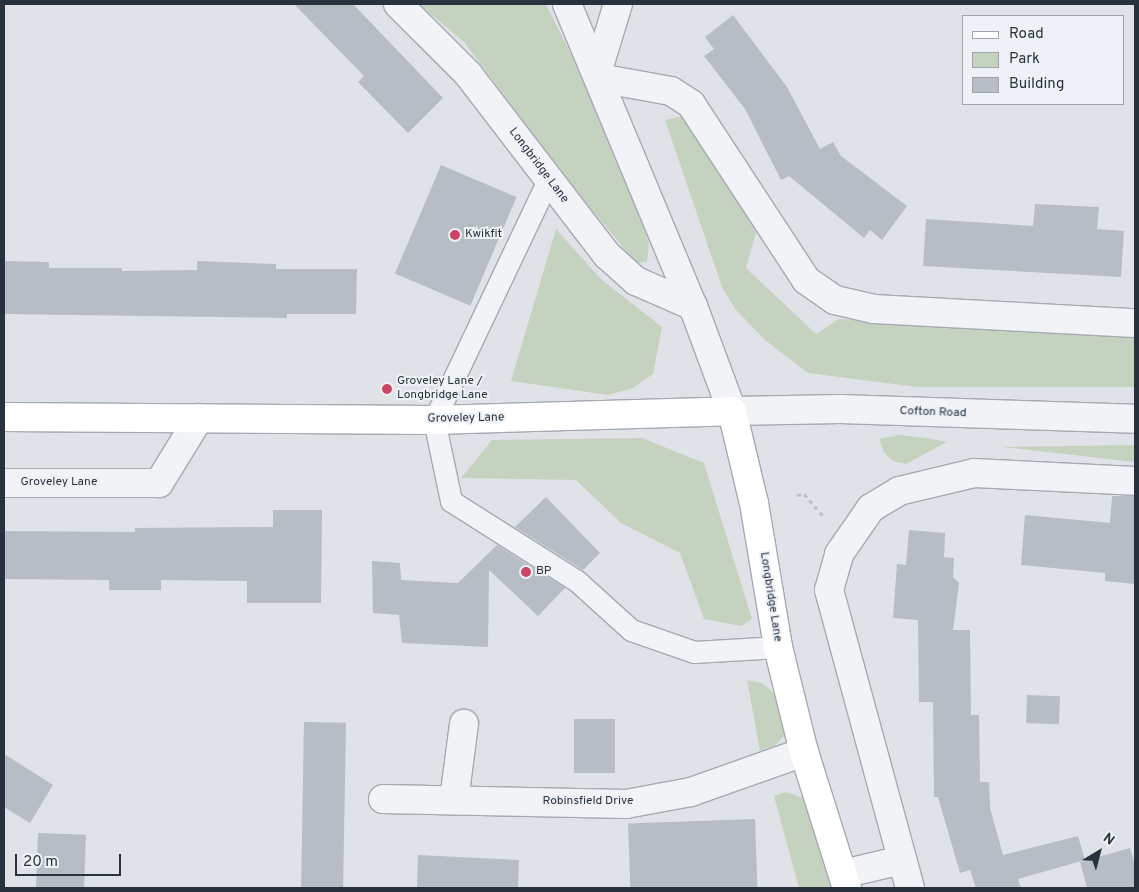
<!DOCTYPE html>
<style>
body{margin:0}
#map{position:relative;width:1139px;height:892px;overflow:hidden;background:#dfe3e8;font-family:Overpass,sans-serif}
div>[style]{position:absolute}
.green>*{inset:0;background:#c6d2c0}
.building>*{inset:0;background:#b6bdc5;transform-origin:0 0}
.path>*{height:3px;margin-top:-1.5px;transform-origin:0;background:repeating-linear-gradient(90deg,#bdc1c6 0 4px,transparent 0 8px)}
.roads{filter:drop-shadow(1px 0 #a4aab2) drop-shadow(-1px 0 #a4aab2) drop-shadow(0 1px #a4aab2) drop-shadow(0 -1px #a4aab2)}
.service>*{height:21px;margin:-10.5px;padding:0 10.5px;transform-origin:10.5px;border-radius:10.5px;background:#f1f3f6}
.minor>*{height:28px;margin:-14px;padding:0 14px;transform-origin:14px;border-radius:14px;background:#f1f3f6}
.tertiary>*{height:28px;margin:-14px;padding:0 14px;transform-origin:14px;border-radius:14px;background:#f1f3f6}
.secondary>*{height:28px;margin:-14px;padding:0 14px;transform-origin:14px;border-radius:14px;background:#fff}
.dots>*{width:14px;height:14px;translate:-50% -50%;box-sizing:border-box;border:2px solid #eef2f6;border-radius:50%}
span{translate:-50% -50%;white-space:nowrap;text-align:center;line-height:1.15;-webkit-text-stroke:4px #eef2f6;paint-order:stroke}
.street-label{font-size:12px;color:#28323f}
.poi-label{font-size:12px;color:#28323f}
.left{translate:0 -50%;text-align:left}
.frame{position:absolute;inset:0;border:5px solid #28323f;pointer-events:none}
.legend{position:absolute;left:962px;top:15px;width:162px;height:90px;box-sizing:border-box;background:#eef2f6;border:1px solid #9fa5ad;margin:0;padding:6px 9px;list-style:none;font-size:15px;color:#28323f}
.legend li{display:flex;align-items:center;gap:10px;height:25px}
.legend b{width:25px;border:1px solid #9fa5ad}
.north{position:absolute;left:1074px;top:827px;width:50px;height:50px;-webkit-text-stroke:4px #eef2f6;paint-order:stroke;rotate:37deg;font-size:14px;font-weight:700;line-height:20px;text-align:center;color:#28323f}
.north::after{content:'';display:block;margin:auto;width:18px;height:22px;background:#28323f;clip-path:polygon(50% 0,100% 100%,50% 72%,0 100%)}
.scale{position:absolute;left:15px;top:854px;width:106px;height:22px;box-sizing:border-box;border:2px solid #28323f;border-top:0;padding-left:6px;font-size:15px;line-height:18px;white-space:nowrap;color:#28323f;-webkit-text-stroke:4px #eef2f6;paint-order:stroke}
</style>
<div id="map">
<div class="green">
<div style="clip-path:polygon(419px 4px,546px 4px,612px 136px,649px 243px,647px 262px,636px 263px,574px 188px,464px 42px)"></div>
<div style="clip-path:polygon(687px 115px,757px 229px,746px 268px,816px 334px,839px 319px,1135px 334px,1135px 387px,917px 387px,808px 373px,765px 340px,736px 310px,722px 287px,665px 120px)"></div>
<div style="clip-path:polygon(556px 229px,602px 280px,662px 327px,653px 374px,633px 388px,608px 395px,511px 381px)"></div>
<div style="clip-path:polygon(899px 435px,926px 438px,947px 442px,906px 464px,893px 461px,884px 452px,879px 439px)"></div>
<div style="clip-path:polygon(642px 438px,704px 463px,752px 619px,741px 626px,704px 619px,680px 553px,621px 523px,576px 480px,461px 478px,492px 440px)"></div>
<div style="clip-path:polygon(1135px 445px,1135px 462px,1002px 447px)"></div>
<div style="clip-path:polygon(747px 680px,762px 683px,775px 694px,786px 733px,775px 746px,760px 751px)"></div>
<div style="clip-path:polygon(786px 792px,801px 797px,813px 808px,837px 888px,799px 888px,774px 796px)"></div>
</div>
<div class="building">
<div style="clip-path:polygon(294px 4px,353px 4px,443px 98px,408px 133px,358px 82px,364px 76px)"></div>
<div style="clip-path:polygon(733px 15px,787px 87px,820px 149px,833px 142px,841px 156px,907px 206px,882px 240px,870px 230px,864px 238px,789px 176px,781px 180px,745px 109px,704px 56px,714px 49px,705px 37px)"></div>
<div style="left:441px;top:165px;width:82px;height:118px;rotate:23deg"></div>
<div style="clip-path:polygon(1035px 204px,1099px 207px,1097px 229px,1124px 231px,1121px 277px,923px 266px,926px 219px,1033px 226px)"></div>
<div style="clip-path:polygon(4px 261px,49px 262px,49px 268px,122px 268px,122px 271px,197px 270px,197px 261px,276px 264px,276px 269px,357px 269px,356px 314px,287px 314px,287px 318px,4px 314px)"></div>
<div style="clip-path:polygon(1112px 496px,1135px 496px,1135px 584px,1105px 581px,1105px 573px,1021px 565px,1025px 515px,1110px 523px)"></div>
<div style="clip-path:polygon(546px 497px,600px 553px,583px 570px,515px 527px)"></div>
<div style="clip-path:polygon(273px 510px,322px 510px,321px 603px,247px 603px,247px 581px,161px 580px,161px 590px,109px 590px,109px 580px,4px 579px,4px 531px,135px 532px,135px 528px,273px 527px)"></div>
<div style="clip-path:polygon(909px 530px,945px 533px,944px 557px,954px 558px,953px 577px,959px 583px,953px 630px,970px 630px,971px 715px,979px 715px,980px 782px,989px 782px,990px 808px,1003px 855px,1078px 836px,1085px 860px,1018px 879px,1021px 888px,976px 888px,970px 870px,960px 873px,938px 797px,934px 797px,933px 702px,919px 702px,918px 620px,893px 618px,897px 564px,906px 565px)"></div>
<div style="clip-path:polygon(497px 545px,565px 588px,538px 616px,489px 570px,488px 647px,402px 643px,399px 615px,373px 613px,372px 561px,400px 563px,401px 580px,458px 583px)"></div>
<div style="left:1027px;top:695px;width:33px;height:28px;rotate:2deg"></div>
<div style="left:574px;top:719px;width:41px;height:54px"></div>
<div style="left:304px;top:722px;width:42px;height:166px;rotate:1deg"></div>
<div style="clip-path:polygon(4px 754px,53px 785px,30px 823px,4px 807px)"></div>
<div style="left:755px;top:819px;width:69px;height:127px;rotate:88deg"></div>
<div style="left:38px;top:833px;width:48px;height:55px;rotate:2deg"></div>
<div style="clip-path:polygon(1130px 848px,1135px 865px,1135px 888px,1087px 888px,1080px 862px)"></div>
<div style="clip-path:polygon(418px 855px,519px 860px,518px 888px,417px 888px)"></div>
</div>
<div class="path">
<div style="left:797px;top:495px;width:7px;rotate:-8deg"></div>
<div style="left:804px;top:494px;width:32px;rotate:49deg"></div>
</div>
<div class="roads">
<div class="service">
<div style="left:548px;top:180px;width:266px;rotate:115.4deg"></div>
<div style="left:434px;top:420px;width:83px;rotate:78.1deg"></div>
<div style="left:451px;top:501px;width:149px;rotate:32.4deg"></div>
<div style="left:577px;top:581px;width:73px;rotate:42.2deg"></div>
<div style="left:631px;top:630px;width:67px;rotate:19.2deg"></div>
<div style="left:694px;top:652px;width:84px;rotate:-3.4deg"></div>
</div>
<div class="minor">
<div style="left:398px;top:4px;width:99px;rotate:45deg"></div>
<div style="left:468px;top:74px;width:228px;rotate:52.5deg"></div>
<div style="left:607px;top:255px;width:39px;rotate:42deg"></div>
<div style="left:636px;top:281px;width:62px;rotate:23.7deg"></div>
<div style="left:597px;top:73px;width:72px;rotate:-73.1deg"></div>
<div style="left:599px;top:78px;width:73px;rotate:10.2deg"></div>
<div style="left:671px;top:91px;width:24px;rotate:33deg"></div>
<div style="left:691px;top:104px;width:210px;rotate:56.8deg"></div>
<div style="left:806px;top:280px;width:35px;rotate:35deg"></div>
<div style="left:835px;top:300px;width:40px;rotate:13deg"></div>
<div style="left:874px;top:309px;width:261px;rotate:3.1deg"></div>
<div style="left:4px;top:483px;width:155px"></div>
<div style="left:159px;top:483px;width:76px;rotate:-58.4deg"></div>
<div style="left:383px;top:799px;width:243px;rotate:1.2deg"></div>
<div style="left:626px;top:804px;width:66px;rotate:-10.5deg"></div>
<div style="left:691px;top:792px;width:120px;rotate:-19.5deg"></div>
<div style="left:454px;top:800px;width:77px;rotate:-82.5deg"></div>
<div style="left:843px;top:874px;width:61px;rotate:-13.3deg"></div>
<div style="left:910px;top:888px;width:309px;rotate:-105.2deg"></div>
<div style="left:829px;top:590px;width:37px;rotate:-74deg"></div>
<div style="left:839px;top:554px;width:56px;rotate:-55.2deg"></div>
<div style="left:871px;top:508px;width:33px;rotate:-31deg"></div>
<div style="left:899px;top:491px;width:77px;rotate:-13.5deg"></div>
<div style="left:974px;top:473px;width:161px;rotate:2.8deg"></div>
</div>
<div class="tertiary">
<div style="left:567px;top:4px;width:327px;rotate:67.4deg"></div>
<div style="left:693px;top:306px;width:112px;rotate:69.6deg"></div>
<div style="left:732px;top:411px;width:108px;rotate:-1.1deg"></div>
<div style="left:840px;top:409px;width:295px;rotate:1.9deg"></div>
</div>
<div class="secondary">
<div style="left:4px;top:417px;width:430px;rotate:0.4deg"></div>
<div style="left:434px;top:420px;width:298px;rotate:-1.7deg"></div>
<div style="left:732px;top:411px;width:95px;rotate:76.6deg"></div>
<div style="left:754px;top:503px;width:146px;rotate:80.5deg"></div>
<div style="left:778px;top:647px;width:108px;rotate:76.1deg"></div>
<div style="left:804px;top:752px;width:143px;rotate:72.5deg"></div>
</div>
</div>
<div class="dots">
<div style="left:455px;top:235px;background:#cc4463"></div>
<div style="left:387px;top:389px;background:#cc4463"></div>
<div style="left:526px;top:572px;background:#cc4463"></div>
</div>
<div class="street-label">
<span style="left:538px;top:166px;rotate:53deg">Longbridge Lane</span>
<span style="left:933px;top:413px;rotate:2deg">Cofton Road</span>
<span style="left:466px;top:419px;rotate:-1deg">Groveley Lane</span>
<span style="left:59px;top:483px">Groveley Lane</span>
<span style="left:770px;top:597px;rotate:81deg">Longbridge Lane</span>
<span style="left:588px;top:802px">Robinsfield Drive</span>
</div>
<div class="poi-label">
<span class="left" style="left:465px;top:235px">Kwikfit</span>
<span class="left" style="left:397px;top:389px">Groveley Lane /<br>Longbridge Lane</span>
<span class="left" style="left:536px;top:572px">BP</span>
</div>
<div class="frame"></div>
<ul class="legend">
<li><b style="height:6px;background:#fff"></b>Road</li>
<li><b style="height:14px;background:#c6d2c0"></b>Park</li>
<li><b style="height:14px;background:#b6bdc5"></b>Building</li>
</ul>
<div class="north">N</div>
<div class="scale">20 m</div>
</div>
